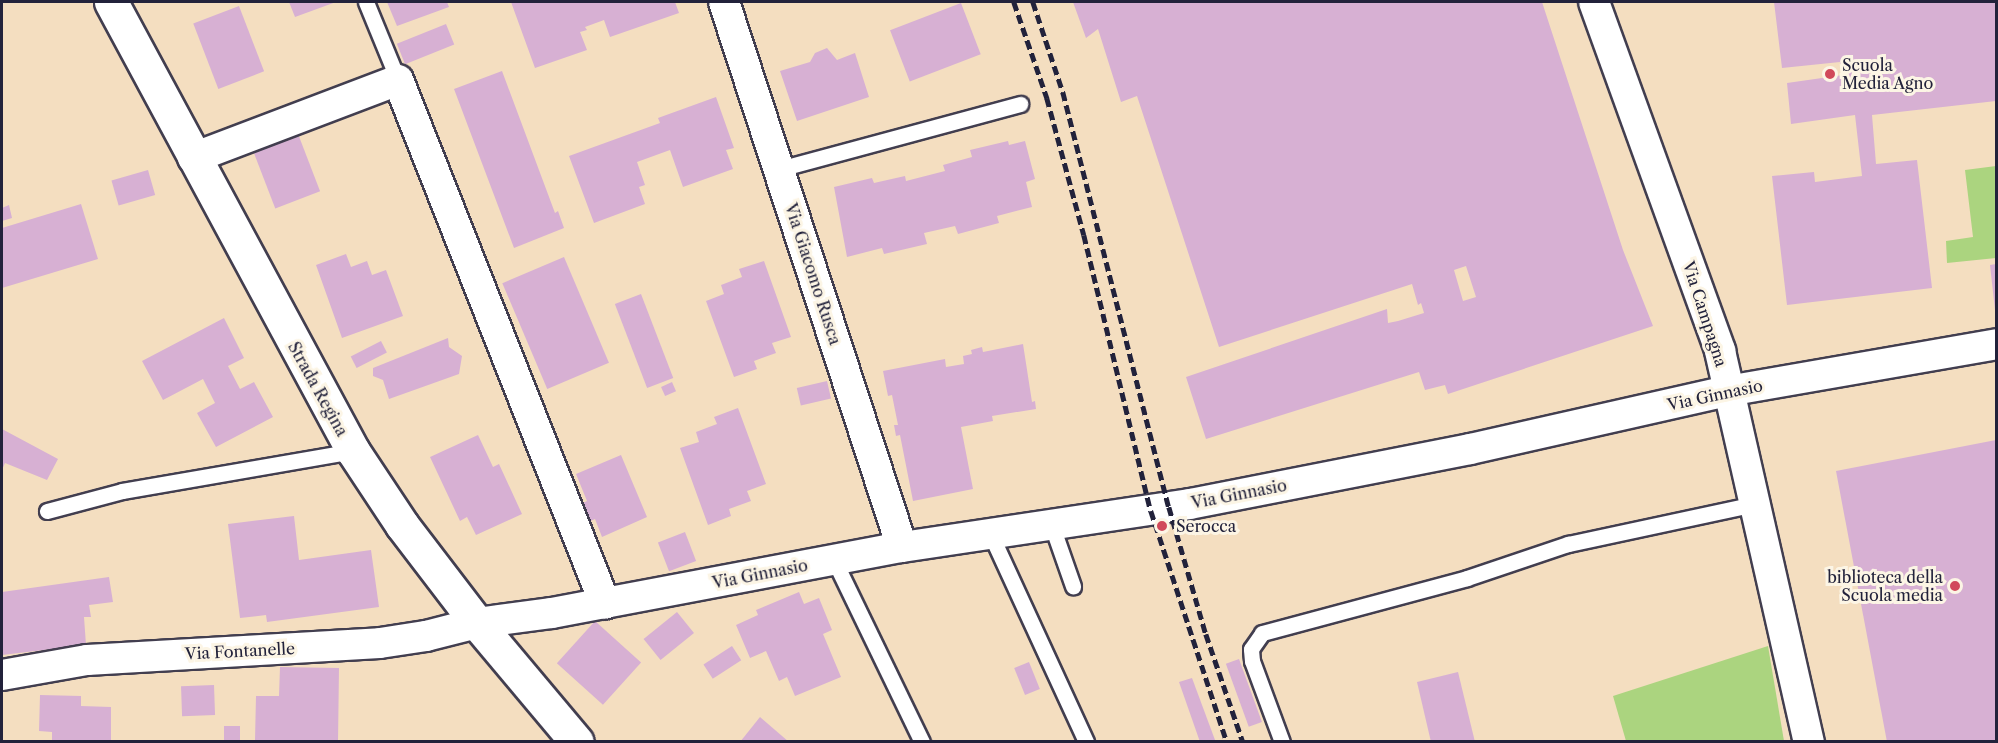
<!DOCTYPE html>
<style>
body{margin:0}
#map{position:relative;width:1998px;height:743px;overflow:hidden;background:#f4dec0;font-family:"Libre Caslon Text",serif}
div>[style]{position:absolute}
.green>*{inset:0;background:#abd47f}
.building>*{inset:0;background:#d7b0d3;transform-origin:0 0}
.roads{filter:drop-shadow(2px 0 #423e4f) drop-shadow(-2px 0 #423e4f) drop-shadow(0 2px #423e4f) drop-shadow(0 -2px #423e4f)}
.service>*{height:15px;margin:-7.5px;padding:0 7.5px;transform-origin:7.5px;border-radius:7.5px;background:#fff}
.minor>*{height:30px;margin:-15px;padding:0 15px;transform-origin:15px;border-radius:15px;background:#fff}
.secondary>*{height:33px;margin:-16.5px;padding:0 16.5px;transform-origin:16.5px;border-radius:16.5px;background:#fff}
.rail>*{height:4.5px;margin-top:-2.25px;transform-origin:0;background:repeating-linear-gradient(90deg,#22223b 0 9px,transparent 0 13.5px)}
.dots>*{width:16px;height:16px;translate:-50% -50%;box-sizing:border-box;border:3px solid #fcf5e5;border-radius:50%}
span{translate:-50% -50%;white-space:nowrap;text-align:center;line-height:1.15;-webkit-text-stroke:6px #fcf5e5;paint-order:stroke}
.poi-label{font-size:16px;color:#22223b}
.left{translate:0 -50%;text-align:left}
.right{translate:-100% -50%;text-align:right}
.street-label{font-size:16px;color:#22223b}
.frame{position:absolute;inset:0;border:3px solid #22223b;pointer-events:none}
</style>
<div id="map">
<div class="green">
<div style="clip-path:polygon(1996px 166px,1996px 258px,1947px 263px,1946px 241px,1973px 237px,1965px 170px)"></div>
<div style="clip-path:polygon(1768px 646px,1784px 741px,1626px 741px,1613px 696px)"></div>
</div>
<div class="building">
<div style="clip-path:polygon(289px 2px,336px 2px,295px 17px)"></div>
<div style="clip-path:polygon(387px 2px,447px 2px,449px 7px,397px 26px)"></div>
<div style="clip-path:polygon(511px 2px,675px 2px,679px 13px,610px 37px,604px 20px,585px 27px,587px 30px,580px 32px,587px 50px,535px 68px)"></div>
<div style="clip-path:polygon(evenodd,1073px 2px,1542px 2px,1623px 250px,1653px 326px,1448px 394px,1445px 385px,1425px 390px,1419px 372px,1206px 439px,1186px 377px,1387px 309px,1388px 323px,1398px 321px,1424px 313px,1421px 303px,1418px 305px,1412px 284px,1219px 347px,1137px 96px,1121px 102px,1098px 29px,1086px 38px,1073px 2px,1466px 266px,1476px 297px,1463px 301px,1454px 270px,1466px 266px)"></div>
<div style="clip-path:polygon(1774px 2px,1996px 2px,1996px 101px,1872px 115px,1876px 164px,1917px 160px,1932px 288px,1787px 305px,1772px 176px,1814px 172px,1815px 182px,1862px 176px,1855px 115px,1791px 124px,1787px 83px,1843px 75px,1840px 62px,1782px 68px)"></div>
<div style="left:961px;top:3px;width:55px;height:76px;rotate:69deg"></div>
<div style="left:239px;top:6px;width:70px;height:49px;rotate:69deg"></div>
<div style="left:446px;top:24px;width:22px;height:53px;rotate:68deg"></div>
<div style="clip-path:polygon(827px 48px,837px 60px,855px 53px,869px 97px,797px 121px,780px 71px,810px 62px,815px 53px)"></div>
<div style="clip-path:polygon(502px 71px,555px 213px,558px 211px,564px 228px,514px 248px,454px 89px)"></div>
<div style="clip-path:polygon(716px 97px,734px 148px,726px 150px,733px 169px,683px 187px,670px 150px,637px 162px,645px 185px,639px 187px,645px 204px,594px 223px,569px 156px,660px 123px,658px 118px)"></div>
<div style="left:295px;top:126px;width:70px;height:48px;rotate:69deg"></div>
<div style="clip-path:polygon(1008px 141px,1009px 145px,1025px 141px,1035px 179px,1026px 182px,1032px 207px,997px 216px,999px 223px,958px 234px,955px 226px,924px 233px,927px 244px,884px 254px,882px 248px,847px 257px,834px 187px,872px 178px,874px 183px,905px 176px,906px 181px,945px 171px,943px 165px,972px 157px,970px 150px)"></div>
<div style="left:148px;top:170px;width:26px;height:38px;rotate:74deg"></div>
<div style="clip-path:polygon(81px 204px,98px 259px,2px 288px,2px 228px)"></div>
<div style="clip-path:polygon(9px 205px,12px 218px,2px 221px,2px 208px)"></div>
<div style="clip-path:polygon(346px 254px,351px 267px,367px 261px,372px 275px,386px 270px,403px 316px,342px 338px,316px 265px)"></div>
<div style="left:564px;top:257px;width:115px;height:67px;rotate:67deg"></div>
<div style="clip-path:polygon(764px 261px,791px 337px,772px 343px,776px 353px,754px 361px,757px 369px,734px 377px,706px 301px,724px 294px,721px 285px,742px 277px,739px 269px)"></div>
<div style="clip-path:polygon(1996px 264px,1996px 309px,1995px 310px,1990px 265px)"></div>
<div style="left:641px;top:294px;width:90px;height:28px;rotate:69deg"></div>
<div style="clip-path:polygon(224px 318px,244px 358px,228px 366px,240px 389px,254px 382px,273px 417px,216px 447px,197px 413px,215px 403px,203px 379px,163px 400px,142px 361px)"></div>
<div style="clip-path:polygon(448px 338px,449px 347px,462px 356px,459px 374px,389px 399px,383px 380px,373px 376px,373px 368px)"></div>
<div style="left:381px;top:341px;width:13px;height:34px;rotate:63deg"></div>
<div style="clip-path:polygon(1023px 344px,1032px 402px,1035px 401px,1036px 409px,992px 416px,993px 421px,961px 427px,973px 489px,913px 501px,900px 435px,896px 436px,894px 425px,898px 425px,892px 395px,888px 396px,883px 371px,945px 359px,946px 367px,964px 364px,963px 356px,972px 354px,971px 350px,982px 347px,983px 352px)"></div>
<div style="left:827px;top:381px;width:18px;height:31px;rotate:77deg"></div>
<div style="left:672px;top:382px;width:10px;height:12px;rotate:66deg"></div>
<div style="clip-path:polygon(738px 408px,766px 484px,747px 491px,751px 501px,729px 509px,731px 516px,708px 525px,680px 448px,699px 442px,696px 432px,717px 424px,714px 417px)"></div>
<div style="clip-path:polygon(2px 429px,58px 459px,47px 480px,5px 463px,2px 470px)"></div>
<div style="clip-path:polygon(478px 435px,493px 467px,499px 464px,522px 514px,476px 535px,467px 517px,460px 521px,430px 457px)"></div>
<div style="clip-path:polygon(1996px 440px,1996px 742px,1887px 742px,1836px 471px)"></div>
<div style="clip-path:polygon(621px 455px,647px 517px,602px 537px,595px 519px,588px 522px,581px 504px,587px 501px,576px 474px)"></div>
<div style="clip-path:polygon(294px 516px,299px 560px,371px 550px,379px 607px,267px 622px,266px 615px,240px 618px,228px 524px)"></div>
<div style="left:685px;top:532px;width:31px;height:29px;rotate:69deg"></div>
<div style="clip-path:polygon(109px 577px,113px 602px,89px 605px,91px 617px,84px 617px,86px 645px,2px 655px,2px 592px)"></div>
<div style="clip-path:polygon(799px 592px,804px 604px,819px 598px,832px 630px,823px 634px,841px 677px,795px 696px,787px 677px,779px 681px,766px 651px,750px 658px,736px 625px,758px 615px,756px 610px)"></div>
<div style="left:677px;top:612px;width:27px;height:43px;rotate:51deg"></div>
<div style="left:595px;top:621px;width:62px;height:57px;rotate:42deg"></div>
<div style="left:732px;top:646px;width:17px;height:34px;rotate:57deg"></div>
<div style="left:1239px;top:659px;width:67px;height:14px;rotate:70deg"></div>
<div style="left:1029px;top:662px;width:29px;height:16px;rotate:68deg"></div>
<div style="clip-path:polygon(280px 667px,339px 668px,338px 742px,255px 740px,256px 696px,279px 696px)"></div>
<div style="clip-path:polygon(1458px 672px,1475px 742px,1431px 742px,1417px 682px)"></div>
<div style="clip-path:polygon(1192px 678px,1215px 740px,1211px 742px,1200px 742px,1179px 682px)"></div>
<div style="left:214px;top:685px;width:30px;height:33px;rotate:88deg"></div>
<div style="clip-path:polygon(40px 695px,81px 696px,81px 706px,111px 707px,111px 742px,52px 742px,52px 732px,39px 731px)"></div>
<div style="clip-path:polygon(760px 717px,789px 742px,740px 742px)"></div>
<div style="left:224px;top:726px;width:16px;height:16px"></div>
</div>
<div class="roads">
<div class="service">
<div style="left:366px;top:2px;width:84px;rotate:67.7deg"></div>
<div style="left:779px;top:169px;width:250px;rotate:-15.1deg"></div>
<div style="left:47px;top:511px;width:78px;rotate:-14.9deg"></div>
<div style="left:122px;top:491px;width:234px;rotate:-9.8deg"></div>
<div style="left:1052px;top:526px;width:64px;rotate:70.7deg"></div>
<div style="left:991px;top:535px;width:228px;rotate:65.3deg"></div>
<div style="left:834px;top:560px;width:202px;rotate:64.2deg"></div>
<div style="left:1282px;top:742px;width:86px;rotate:-110.3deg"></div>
<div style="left:1252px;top:661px;width:12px;rotate:-95deg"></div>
<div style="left:1251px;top:649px;width:19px;rotate:-55deg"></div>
<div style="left:1262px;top:633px;width:212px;rotate:-15deg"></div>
<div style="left:1467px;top:578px;width:107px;rotate:-18.6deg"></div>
<div style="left:1568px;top:544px;width:190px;rotate:-12.1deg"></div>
</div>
<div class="minor">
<div style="left:724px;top:2px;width:573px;rotate:71.91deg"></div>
<div style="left:1594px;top:2px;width:371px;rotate:70.1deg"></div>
<div style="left:1720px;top:351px;width:401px;rotate:77.2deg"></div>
<div style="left:193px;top:158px;width:219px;rotate:-20.8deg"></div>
<div style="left:398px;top:80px;width:563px;rotate:68.44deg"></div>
<div style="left:2px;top:675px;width:86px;rotate:-10deg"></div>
<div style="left:87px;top:660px;width:293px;rotate:-3.3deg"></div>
<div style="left:380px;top:643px;width:47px;rotate:-8.7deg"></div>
<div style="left:426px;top:636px;width:53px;rotate:-14.3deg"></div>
<div style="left:477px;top:623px;width:76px;rotate:-7.6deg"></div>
<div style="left:552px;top:613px;width:356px;rotate:-10.7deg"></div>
<div style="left:902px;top:547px;width:291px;rotate:-8.5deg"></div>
<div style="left:1190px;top:504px;width:285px;rotate:-11.1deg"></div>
<div style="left:1470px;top:449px;width:264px;rotate:-12.7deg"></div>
<div style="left:1728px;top:391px;width:272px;rotate:-9.9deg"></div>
</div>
<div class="secondary">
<div style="left:111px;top:2px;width:510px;rotate:61.68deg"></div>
<div style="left:353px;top:451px;width:89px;rotate:56.5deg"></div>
<div style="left:402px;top:525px;width:123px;rotate:52.6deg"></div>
<div style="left:477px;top:623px;width:155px;rotate:50deg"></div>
</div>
</div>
<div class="rail">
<div style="left:1014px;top:2px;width:102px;rotate:71deg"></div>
<div style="left:1047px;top:98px;width:142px;rotate:74.9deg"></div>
<div style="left:1084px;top:235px;width:284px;rotate:76.4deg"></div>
<div style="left:1151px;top:511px;width:243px;rotate:71.8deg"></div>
<div style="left:1033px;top:2px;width:95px;rotate:71.6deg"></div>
<div style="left:1063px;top:92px;width:428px;rotate:75.7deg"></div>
<div style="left:1169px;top:507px;width:132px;rotate:73.8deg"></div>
<div style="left:1206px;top:634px;width:114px;rotate:71.1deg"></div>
</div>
<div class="dots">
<div style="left:1830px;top:74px;background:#d1495b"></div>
<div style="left:1162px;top:526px;background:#d1495b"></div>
<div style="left:1955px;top:586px;background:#d1495b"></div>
</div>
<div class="poi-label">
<span class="left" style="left:1842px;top:74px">Scuola<br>Media Agno</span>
<span class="left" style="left:1176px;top:526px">Serocca</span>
<span class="right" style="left:1943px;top:586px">biblioteca della<br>Scuola media</span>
</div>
<div class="street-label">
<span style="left:813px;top:274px;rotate:72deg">Via Giacomo Rusca</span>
<span style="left:1705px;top:314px;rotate:72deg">Via Campagna</span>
<span style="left:318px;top:389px;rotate:61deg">Strada Regina</span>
<span style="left:1715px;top:395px;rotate:-12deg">Via Ginnasio</span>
<span style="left:1239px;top:494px;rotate:-11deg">Via Ginnasio</span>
<span style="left:760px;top:574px;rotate:-11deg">Via Ginnasio</span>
<span style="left:240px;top:651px;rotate:-3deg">Via Fontanelle</span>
</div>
<div class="frame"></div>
</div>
